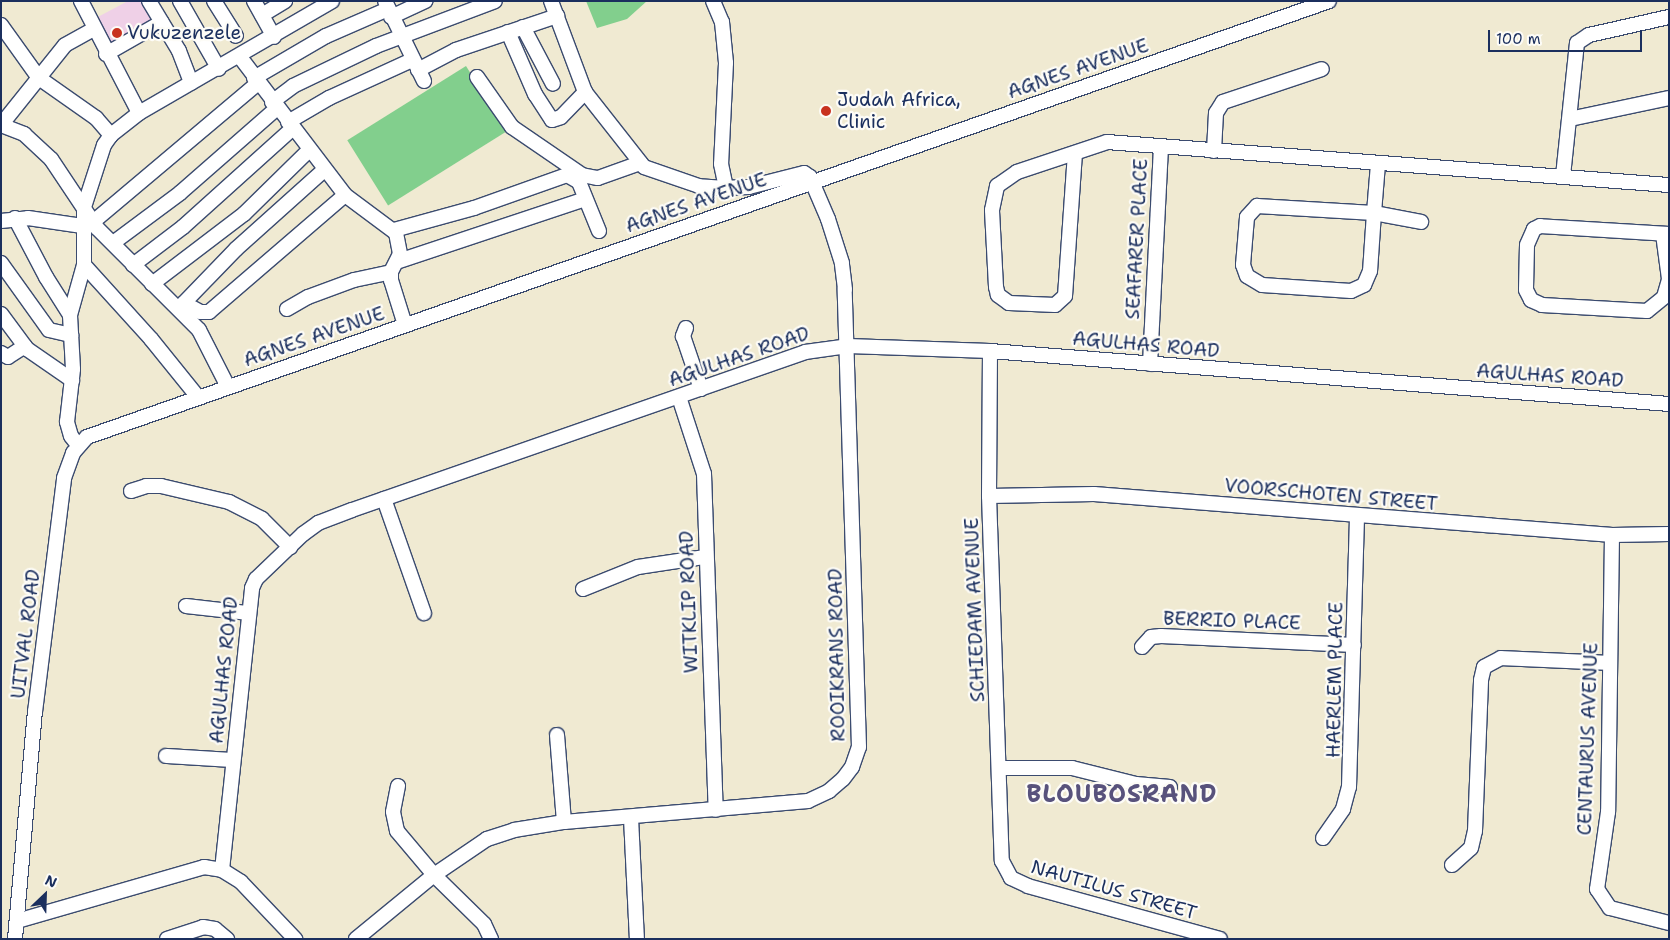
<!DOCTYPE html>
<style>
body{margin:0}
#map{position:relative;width:1670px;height:940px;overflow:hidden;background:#f0ead2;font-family:"Shantell Sans",sans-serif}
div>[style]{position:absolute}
.built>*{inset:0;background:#efd0e7}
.green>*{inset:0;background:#82cf8d;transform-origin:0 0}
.roads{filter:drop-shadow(1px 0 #3b4b6f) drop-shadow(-1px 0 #3b4b6f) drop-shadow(0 1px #3b4b6f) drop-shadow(0 -1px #3b4b6f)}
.minor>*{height:14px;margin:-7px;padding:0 7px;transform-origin:7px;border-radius:7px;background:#fff}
.dots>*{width:14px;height:14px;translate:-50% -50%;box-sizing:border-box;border:2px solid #fdfcf7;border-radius:50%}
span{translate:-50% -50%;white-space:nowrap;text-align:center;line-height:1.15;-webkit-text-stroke:4.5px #fdfcf7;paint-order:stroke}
.poi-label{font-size:19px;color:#1b2f5e}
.left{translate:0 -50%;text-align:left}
.street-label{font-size:19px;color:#1b2f5e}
.district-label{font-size:24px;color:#58527c;font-weight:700;letter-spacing:1px}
.frame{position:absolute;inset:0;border:2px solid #1b2f5e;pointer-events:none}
.north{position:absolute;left:20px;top:870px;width:50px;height:50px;-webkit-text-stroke:4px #fdfcf7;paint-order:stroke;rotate:24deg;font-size:14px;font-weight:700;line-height:20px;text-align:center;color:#1b2f5e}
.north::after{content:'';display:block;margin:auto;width:18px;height:22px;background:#1b2f5e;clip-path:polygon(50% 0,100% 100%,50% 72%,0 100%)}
.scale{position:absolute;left:1488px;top:30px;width:154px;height:22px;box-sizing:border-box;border:2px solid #1b2f5e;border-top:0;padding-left:6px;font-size:15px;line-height:18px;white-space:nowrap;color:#1b2f5e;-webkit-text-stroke:4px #fdfcf7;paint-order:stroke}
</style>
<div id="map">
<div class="built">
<div style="clip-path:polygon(128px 1px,146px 1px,156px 20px,108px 45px,94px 19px)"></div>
</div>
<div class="green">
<div style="clip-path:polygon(586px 1px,647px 1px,627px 19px,597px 28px)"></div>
<div style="left:466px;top:66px;width:77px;height:140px;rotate:58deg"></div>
</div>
<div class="roads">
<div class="minor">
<div style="left:81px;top:1px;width:126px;rotate:62.6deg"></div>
<div style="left:149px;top:1px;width:58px;rotate:59deg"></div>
<div style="left:179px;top:51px;width:34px;rotate:69deg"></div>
<div style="left:180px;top:1px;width:78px;rotate:60.2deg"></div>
<div style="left:214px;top:1px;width:41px;rotate:57.8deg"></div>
<div style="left:254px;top:1px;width:41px;rotate:60.9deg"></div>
<div style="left:385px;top:1px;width:89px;rotate:64deg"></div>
<div style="left:713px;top:1px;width:23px;rotate:67deg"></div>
<div style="left:722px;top:22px;width:41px;rotate:84.4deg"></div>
<div style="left:726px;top:63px;width:101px;rotate:92.8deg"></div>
<div style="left:721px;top:164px;width:25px;rotate:78deg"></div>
<div style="left:262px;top:15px;width:27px;rotate:-31deg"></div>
<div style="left:391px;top:17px;width:38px;rotate:-25deg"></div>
<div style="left:1px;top:25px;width:65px;rotate:54.4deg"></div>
<div style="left:39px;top:78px;width:70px;rotate:35.1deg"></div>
<div style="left:96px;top:118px;width:23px;rotate:49deg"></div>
<div style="left:523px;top:27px;width:64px;rotate:62.2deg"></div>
<div style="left:508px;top:32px;width:68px;rotate:66.5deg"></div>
<div style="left:535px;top:94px;width:31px;rotate:57deg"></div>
<div style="left:552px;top:120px;width:9px;rotate:-18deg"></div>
<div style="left:561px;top:117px;width:35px;rotate:-46deg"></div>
<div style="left:106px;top:54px;width:64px;rotate:-29.7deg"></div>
<div style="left:240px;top:57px;width:173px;rotate:52.7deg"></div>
<div style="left:345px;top:195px;width:64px;rotate:36.7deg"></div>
<div style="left:396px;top:233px;width:21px;rotate:79deg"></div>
<div style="left:400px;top:254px;width:20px;rotate:117deg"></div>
<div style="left:391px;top:272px;width:8px;rotate:90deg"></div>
<div style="left:391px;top:280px;width:47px;rotate:72.7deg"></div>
<div style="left:418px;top:70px;width:43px;rotate:-27.8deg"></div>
<div style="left:456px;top:50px;width:107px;rotate:-18.6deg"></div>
<div style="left:477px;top:77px;width:61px;rotate:55deg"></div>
<div style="left:512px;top:127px;width:85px;rotate:34.4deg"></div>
<div style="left:582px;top:175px;width:16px;rotate:11deg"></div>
<div style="left:598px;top:178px;width:45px;rotate:-19.7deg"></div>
<div style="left:254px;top:78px;width:83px;rotate:-30.3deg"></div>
<div style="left:326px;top:36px;width:68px;rotate:-23.5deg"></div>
<div style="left:272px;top:102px;width:26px;rotate:-37deg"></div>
<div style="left:293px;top:86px;width:92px;rotate:-25.7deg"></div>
<div style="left:376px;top:46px;width:127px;rotate:-20.7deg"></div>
<div style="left:1570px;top:119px;width:101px;rotate:-12deg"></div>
<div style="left:288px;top:122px;width:48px;rotate:-30.3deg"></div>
<div style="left:329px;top:98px;width:91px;rotate:-24.6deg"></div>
<div style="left:1px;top:125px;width:25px;rotate:21deg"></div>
<div style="left:24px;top:134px;width:37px;rotate:43deg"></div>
<div style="left:51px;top:159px;width:83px;rotate:56.3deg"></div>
<div style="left:97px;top:228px;width:144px;rotate:45deg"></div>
<div style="left:199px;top:330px;width:64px;rotate:63deg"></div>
<div style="left:1px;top:125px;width:102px;rotate:-51.3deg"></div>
<div style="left:65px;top:45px;width:33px;rotate:-29deg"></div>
<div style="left:1214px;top:151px;width:38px;rotate:-87deg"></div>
<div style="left:1216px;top:113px;width:13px;rotate:-58deg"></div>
<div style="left:1223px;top:102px;width:104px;rotate:-18.4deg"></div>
<div style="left:1075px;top:153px;width:143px;rotate:94deg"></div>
<div style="left:1065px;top:296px;width:13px;rotate:138deg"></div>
<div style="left:1055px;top:305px;width:46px;rotate:-177.5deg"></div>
<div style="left:1009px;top:303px;width:14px;rotate:-144deg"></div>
<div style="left:998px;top:295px;width:8px;rotate:-104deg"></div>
<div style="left:996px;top:287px;width:77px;rotate:-93deg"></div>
<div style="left:992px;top:210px;width:25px;rotate:-78deg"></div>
<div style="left:997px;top:186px;width:24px;rotate:-35deg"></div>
<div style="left:1017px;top:172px;width:95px;rotate:-18.4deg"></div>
<div style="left:1107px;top:142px;width:564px;rotate:4.38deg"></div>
<div style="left:1378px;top:164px;width:49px;rotate:94.7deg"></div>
<div style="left:1374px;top:213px;width:58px;rotate:93.9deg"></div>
<div style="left:1370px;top:271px;width:15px;rotate:113deg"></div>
<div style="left:1364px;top:285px;width:14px;rotate:155deg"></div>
<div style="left:1351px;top:291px;width:89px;rotate:-176.1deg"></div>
<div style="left:1262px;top:285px;width:17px;rotate:-149deg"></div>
<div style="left:1247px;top:276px;width:12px;rotate:-110deg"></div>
<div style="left:1243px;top:265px;width:48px;rotate:-85.2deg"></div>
<div style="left:1247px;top:217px;width:15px;rotate:-48deg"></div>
<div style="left:1257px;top:206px;width:117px;rotate:3.4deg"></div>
<div style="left:1374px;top:213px;width:48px;rotate:10.8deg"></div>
<div style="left:1563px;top:176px;width:134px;rotate:-84deg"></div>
<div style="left:1577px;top:43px;width:14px;rotate:-34deg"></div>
<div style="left:1589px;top:35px;width:82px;rotate:-12.7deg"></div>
<div style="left:15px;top:218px;width:67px;rotate:62.3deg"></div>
<div style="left:46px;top:277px;width:45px;rotate:57.7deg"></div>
<div style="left:1px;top:221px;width:27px;rotate:-6deg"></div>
<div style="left:28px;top:218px;width:55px;rotate:8.4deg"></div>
<div style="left:93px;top:222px;width:216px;rotate:-40.1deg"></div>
<div style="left:394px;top:230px;width:83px;rotate:-15.4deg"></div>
<div style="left:474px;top:208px;width:99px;rotate:-19.5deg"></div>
<div style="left:567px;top:175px;width:14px;rotate:30deg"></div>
<div style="left:579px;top:182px;width:53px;rotate:67.8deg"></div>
<div style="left:1663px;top:234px;width:45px;rotate:82.4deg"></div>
<div style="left:1669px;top:234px;width:129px;rotate:-176.5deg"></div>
<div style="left:1540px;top:226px;width:7px;rotate:153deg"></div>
<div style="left:1534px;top:229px;width:17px;rotate:114deg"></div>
<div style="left:1527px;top:245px;width:45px;rotate:91.3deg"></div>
<div style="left:1526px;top:290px;width:11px;rotate:63deg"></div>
<div style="left:1531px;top:300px;width:12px;rotate:24deg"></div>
<div style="left:1542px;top:305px;width:105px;rotate:3.3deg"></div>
<div style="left:1647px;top:311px;width:22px;rotate:-39deg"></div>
<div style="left:1664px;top:297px;width:18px;rotate:-74deg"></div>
<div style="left:113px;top:243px;width:84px;rotate:-36.7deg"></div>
<div style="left:180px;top:193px;width:129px;rotate:-41.2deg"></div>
<div style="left:399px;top:261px;width:196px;rotate:-18.4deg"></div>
<div style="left:1px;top:263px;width:82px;rotate:54.4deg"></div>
<div style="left:49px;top:330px;width:23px;rotate:13deg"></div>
<div style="left:84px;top:265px;width:100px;rotate:47.8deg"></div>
<div style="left:151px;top:339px;width:75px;rotate:51deg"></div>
<div style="left:133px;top:265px;width:63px;rotate:-37.2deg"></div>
<div style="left:183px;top:227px;width:148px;rotate:-42deg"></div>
<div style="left:152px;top:284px;width:116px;rotate:-37.3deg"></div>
<div style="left:244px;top:214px;width:90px;rotate:-44.5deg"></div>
<div style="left:184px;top:303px;width:18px;rotate:29deg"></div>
<div style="left:200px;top:312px;width:9px"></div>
<div style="left:209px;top:312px;width:179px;rotate:-40.7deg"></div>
<div style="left:179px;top:308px;width:82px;rotate:-46deg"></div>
<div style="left:236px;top:249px;width:118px;rotate:-41.9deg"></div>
<div style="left:287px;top:309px;width:24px;rotate:-30deg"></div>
<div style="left:308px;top:297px;width:49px;rotate:-20.3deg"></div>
<div style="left:354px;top:280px;width:38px;rotate:-12deg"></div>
<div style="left:1px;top:314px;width:44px;rotate:53.4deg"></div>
<div style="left:27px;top:349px;width:55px;rotate:34.6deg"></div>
<div style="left:686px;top:328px;width:9px;rotate:111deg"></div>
<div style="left:683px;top:336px;width:56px;rotate:71.2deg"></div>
<div style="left:990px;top:351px;width:145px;rotate:90.4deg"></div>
<div style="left:989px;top:496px;width:365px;rotate:88deg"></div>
<div style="left:1002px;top:861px;width:19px;rotate:62deg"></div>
<div style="left:1011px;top:878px;width:19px;rotate:25deg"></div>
<div style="left:1028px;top:886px;width:199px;rotate:15.4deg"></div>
<div style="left:1px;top:353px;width:8px;rotate:30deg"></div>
<div style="left:8px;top:357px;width:20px;rotate:-33deg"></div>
<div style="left:1150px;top:364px;width:218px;rotate:-87.1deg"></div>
<div style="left:679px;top:397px;width:81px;rotate:72deg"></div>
<div style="left:704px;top:474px;width:336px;rotate:88deg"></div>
<div style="left:78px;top:445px;width:11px;rotate:-128deg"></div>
<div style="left:71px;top:436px;width:15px;rotate:-106deg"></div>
<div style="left:67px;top:422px;width:53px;rotate:-83.5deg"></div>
<div style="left:73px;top:369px;width:54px;rotate:-93.2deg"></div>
<div style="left:70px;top:315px;width:52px;rotate:-74.4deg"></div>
<div style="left:84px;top:265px;width:58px;rotate:-90deg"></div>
<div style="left:84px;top:207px;width:65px;rotate:-72.1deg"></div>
<div style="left:104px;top:145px;width:12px;rotate:-55deg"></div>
<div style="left:111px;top:135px;width:36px;rotate:-38deg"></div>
<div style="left:139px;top:113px;width:223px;rotate:-30.1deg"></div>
<div style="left:131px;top:491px;width:16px;rotate:-18deg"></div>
<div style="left:146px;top:486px;width:15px"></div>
<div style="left:161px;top:486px;width:70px;rotate:13.2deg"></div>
<div style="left:229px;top:502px;width:37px;rotate:27deg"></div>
<div style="left:262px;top:519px;width:40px;rotate:45deg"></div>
<div style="left:989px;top:496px;width:105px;rotate:-1.1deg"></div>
<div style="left:1094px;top:494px;width:520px;rotate:4.53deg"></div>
<div style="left:1612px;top:535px;width:57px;rotate:-1deg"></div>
<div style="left:384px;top:499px;width:121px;rotate:70.7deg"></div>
<div style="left:1612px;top:535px;width:277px;rotate:90.8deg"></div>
<div style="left:1608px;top:812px;width:78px;rotate:98.1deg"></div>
<div style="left:1597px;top:889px;width:23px;rotate:56deg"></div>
<div style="left:1610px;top:908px;width:61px;rotate:14.3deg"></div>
<div style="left:583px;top:589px;width:59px;rotate:-21.8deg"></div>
<div style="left:638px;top:567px;width:68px;rotate:-8.5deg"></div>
<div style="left:186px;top:606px;width:61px;rotate:6.5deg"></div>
<div style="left:1142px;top:647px;width:13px;rotate:-48deg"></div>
<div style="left:1151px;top:637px;width:10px;rotate:-6deg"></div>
<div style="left:1161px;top:636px;width:193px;rotate:2.7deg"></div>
<div style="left:557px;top:735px;width:87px;rotate:85.4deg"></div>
<div style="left:166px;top:756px;width:67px;rotate:3.4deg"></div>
<div style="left:1000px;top:768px;width:72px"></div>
<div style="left:1072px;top:768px;width:66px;rotate:14deg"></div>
<div style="left:1136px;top:784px;width:34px;rotate:5deg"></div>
<div style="left:398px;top:786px;width:26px;rotate:101deg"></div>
<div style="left:393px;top:812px;width:19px;rotate:78deg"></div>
<div style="left:397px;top:831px;width:57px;rotate:49.9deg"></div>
<div style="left:434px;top:875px;width:70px;rotate:44.4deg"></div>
<div style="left:484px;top:924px;width:17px;rotate:65deg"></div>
<div style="left:631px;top:818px;width:121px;rotate:87.2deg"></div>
<div style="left:1323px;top:838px;width:35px;rotate:-55deg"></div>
<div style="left:1343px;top:809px;width:23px;rotate:-75deg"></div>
<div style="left:1349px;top:787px;width:270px;rotate:-88.3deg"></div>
<div style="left:1452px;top:865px;width:25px;rotate:-42deg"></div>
<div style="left:1471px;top:848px;width:17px;rotate:-77deg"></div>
<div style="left:1475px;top:831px;width:151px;rotate:-87.7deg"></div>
<div style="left:1481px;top:680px;width:13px;rotate:-77deg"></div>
<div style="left:1484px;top:667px;width:19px;rotate:-28deg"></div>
<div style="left:1501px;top:658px;width:109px;rotate:2.6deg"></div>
<div style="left:222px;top:870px;width:284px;rotate:-83.9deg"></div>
<div style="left:252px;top:588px;width:10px;rotate:-66deg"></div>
<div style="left:256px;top:579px;width:65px;rotate:-43.8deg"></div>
<div style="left:303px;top:534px;width:19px;rotate:-36deg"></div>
<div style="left:318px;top:523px;width:36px;rotate:-21deg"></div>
<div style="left:352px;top:510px;width:480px;rotate:-19.2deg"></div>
<div style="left:805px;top:352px;width:43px;rotate:-7.9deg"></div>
<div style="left:848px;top:346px;width:142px;rotate:2deg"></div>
<div style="left:990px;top:351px;width:681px;rotate:4.46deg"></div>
<div style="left:17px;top:921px;width:195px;rotate:-16.1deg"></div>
<div style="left:204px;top:867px;width:18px;rotate:9deg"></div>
<div style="left:222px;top:870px;width:22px;rotate:32deg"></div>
<div style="left:241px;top:882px;width:79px;rotate:46.5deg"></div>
<div style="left:15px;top:939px;width:228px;rotate:-85deg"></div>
<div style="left:35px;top:712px;width:236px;rotate:-82.9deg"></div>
<div style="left:64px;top:478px;width:27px;rotate:-70deg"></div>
<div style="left:73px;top:453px;width:21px;rotate:-49deg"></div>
<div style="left:87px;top:437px;width:1316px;rotate:-19.34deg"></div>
<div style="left:167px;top:939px;width:38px;rotate:-18deg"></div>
<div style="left:203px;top:927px;width:12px;rotate:9deg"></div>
<div style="left:215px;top:929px;width:16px;rotate:40deg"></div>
<div style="left:356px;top:939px;width:101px;rotate:-39.4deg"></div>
<div style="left:434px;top:875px;width:64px;rotate:-34.2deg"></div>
<div style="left:487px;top:839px;width:28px;rotate:-18deg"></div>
<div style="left:514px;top:830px;width:51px;rotate:-9.1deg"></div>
<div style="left:564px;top:822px;width:245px;rotate:-4.9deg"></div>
<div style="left:808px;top:801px;width:23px;rotate:-25deg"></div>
<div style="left:829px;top:791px;width:18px;rotate:-41deg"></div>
<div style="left:843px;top:779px;width:15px;rotate:-53deg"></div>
<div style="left:852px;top:767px;width:21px;rotate:-71deg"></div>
<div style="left:859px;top:747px;width:458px;rotate:-91.8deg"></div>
<div style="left:845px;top:289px;width:26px;rotate:-97deg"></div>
<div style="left:842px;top:263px;width:46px;rotate:-107.7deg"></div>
<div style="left:828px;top:219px;width:46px;rotate:-113.2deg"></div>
<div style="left:810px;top:177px;width:7px;rotate:-146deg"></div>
<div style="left:804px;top:173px;width:57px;rotate:165.7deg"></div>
<div style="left:749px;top:187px;width:23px;rotate:178deg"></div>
<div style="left:726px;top:188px;width:27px;rotate:-176deg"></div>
<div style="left:699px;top:186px;width:58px;rotate:-160.9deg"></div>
<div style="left:644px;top:167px;width:95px;rotate:-128.2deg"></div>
<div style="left:585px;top:92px;width:97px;rotate:-110.5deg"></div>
</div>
</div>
<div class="dots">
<div style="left:117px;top:33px;background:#c8321e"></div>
<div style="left:826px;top:111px;background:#c8321e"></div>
</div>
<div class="poi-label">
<span class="left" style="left:127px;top:33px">Vukuzenzele</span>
<span class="left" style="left:837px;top:111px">Judah Africa,<br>Clinic</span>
</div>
<div class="street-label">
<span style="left:1078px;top:69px;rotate:-19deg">AGNES AVENUE</span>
<span style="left:696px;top:203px;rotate:-19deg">AGNES AVENUE</span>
<span style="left:1137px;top:239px;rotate:-87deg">SEAFARER PLACE</span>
<span style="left:314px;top:337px;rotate:-19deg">AGNES AVENUE</span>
<span style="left:1146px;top:345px;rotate:5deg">AGULHAS ROAD</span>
<span style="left:739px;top:357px;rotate:-19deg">AGULHAS ROAD</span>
<span style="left:1550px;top:376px;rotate:4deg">AGULHAS ROAD</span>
<span style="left:1331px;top:495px;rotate:5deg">VOORSCHOTEN STREET</span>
<span style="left:689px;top:602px;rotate:-92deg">WITKLIP ROAD</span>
<span style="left:975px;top:610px;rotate:-92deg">SCHIEDAM AVENUE</span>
<span style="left:1232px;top:621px;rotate:2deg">BERRIO PLACE</span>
<span style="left:26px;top:634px;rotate:-83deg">UITVAL ROAD</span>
<span style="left:837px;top:655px;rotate:-91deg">ROOIKRANS ROAD</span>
<span style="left:224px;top:670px;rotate:-84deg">AGULHAS ROAD</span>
<span style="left:1335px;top:680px;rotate:-89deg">HAERLEM PLACE</span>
<span style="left:1588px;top:739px;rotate:-88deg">CENTAURUS AVENUE</span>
<span style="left:1114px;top:890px;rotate:16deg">NAUTILUS STREET</span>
</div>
<div class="district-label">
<span style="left:1122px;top:795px">BLOUBOSRAND</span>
</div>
<div class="frame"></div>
<div class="north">N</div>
<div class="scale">100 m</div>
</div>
